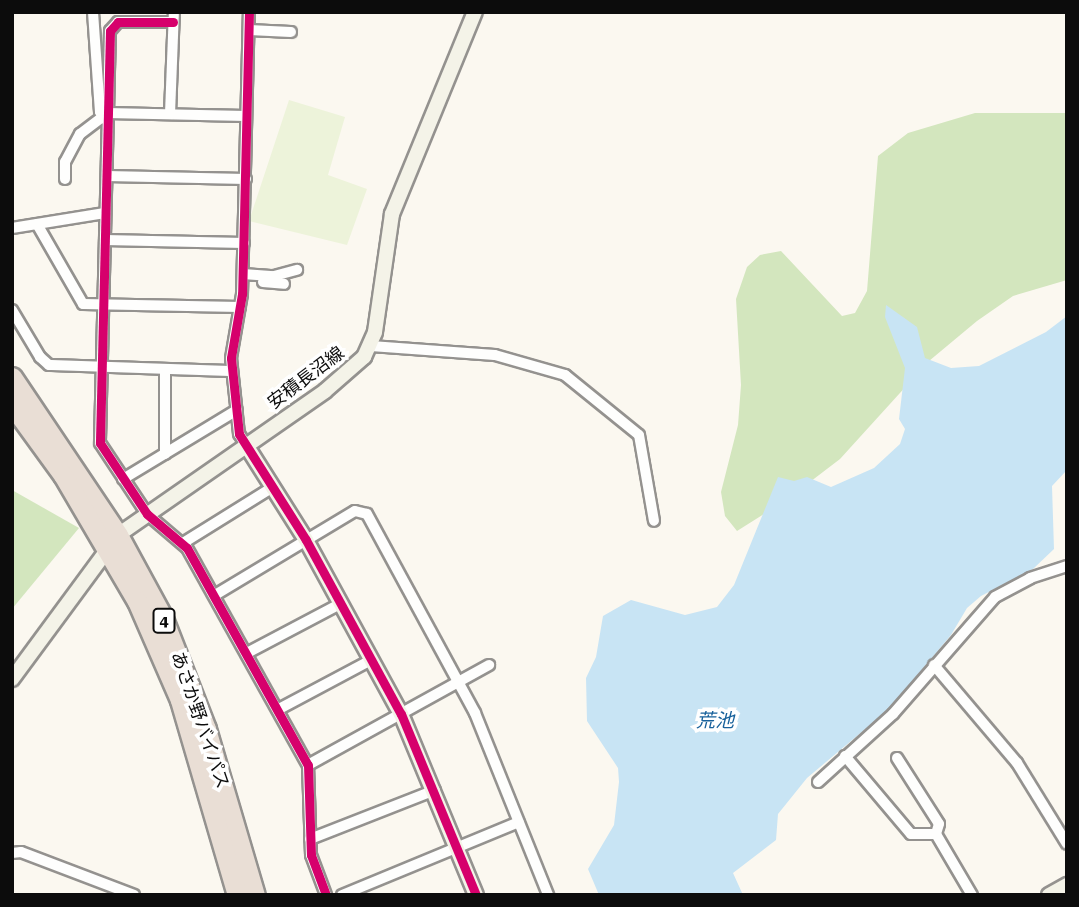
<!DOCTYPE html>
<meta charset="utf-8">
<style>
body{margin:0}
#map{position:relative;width:1079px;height:907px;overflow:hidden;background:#fbf8f0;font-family:"Roboto Serif","Noto Sans JP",serif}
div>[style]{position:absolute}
.forest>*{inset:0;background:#d3e6be}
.pitch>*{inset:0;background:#edf3da}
.water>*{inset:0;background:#c8e4f4}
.roads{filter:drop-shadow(2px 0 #94928f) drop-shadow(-2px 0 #94928f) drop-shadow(0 2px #94928f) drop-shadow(0 -2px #94928f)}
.street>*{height:10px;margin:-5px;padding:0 5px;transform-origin:5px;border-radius:5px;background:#fefefd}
.secondary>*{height:14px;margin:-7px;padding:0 7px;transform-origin:7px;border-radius:7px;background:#f4f3e8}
.highway>*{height:19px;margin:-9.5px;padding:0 9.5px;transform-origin:9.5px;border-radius:9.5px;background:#e9ded5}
.cycleway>*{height:9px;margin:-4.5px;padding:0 4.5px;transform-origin:4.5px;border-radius:4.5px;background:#d6006c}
span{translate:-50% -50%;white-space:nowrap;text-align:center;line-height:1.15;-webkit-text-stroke:7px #fff;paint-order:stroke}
.shield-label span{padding:2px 5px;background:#fff;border:2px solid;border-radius:5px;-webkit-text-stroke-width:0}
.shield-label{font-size:16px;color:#0c0c0c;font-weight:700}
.street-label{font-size:18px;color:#0c0c0c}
.water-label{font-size:19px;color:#18619b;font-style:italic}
.frame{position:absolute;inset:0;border:14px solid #0c0c0c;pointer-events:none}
</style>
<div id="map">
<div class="forest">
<div style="clip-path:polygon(975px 113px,1067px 113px,1067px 280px,1013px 296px,977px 321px,929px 361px,840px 459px,785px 501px,737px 531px,725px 516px,721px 492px,738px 425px,741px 385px,736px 299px,747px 267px,760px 255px,781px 251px,842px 316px,855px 313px,867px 291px,878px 156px,908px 133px)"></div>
<div style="clip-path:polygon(12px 490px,79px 528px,12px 609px)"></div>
</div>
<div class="pitch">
<div style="clip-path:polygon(289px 100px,345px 117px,328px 175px,367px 189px,347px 245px,249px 221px)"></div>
</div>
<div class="water">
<div style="clip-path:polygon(886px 305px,917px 327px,925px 358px,951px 368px,979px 366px,1046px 332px,1067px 316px,1067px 470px,1052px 486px,1054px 549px,1033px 569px,981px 596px,967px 608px,951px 635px,889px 709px,807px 778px,778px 814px,776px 840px,733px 873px,743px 895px,599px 895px,588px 869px,614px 825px,619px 782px,618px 768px,587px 721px,586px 678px,596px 657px,603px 616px,631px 600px,685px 615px,717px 607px,734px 585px,778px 477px,794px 481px,807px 477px,831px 487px,874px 468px,900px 444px,905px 429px,899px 419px,905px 368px,885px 317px)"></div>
</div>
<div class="roads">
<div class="street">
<div style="left:93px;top:12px;width:100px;rotate:86deg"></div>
<div style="left:100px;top:112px;width:11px;rotate:52deg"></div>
<div style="left:173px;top:22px;width:55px;rotate:180deg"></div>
<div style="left:118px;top:22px;width:12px;rotate:132deg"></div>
<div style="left:110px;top:31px;width:412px;rotate:91.4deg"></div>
<div style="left:100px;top:443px;width:85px;rotate:56.5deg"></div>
<div style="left:147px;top:514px;width:52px;rotate:40.4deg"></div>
<div style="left:187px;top:548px;width:248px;rotate:60.9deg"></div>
<div style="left:308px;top:765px;width:90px;rotate:88.1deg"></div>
<div style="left:311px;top:855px;width:43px;rotate:69.4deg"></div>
<div style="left:249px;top:30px;width:42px;rotate:2.7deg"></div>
<div style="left:107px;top:113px;width:139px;rotate:1.2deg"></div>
<div style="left:170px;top:114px;width:102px;rotate:-87.8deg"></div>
<div style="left:107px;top:176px;width:139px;rotate:1.2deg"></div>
<div style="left:65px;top:179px;width:17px;rotate:-90deg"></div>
<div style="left:65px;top:162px;width:32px;rotate:-62deg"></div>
<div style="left:80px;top:134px;width:26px;rotate:-37deg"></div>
<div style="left:37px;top:224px;width:92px;rotate:60.1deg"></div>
<div style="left:83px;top:304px;width:157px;rotate:1.1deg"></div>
<div style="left:12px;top:228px;width:94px;rotate:-9.2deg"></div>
<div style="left:105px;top:240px;width:139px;rotate:1.2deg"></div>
<div style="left:243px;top:274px;width:31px;rotate:4deg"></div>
<div style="left:274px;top:276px;width:24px;rotate:-15deg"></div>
<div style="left:263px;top:282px;width:21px;rotate:5deg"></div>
<div style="left:12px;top:310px;width:55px;rotate:59.2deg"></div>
<div style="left:40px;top:357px;width:12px;rotate:42deg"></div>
<div style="left:49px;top:365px;width:183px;rotate:1.9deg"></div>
<div style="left:371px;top:346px;width:124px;rotate:4.2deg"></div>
<div style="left:495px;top:355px;width:73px;rotate:15.9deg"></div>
<div style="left:565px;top:375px;width:95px;rotate:39deg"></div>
<div style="left:639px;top:435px;width:87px;rotate:80.1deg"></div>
<div style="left:246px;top:445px;width:13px;rotate:-122deg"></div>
<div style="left:239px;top:434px;width:76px;rotate:-96deg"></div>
<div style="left:231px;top:358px;width:65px;rotate:-80.2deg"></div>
<div style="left:242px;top:294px;width:282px;rotate:-88.6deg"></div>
<div style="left:165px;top:454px;width:85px;rotate:-90deg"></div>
<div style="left:123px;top:479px;width:133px;rotate:-31.2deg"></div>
<div style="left:183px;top:543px;width:106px;rotate:-31.9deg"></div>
<div style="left:215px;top:595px;width:163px;rotate:-31deg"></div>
<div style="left:355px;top:511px;width:12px;rotate:14deg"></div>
<div style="left:367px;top:514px;width:226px;rotate:61.5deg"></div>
<div style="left:475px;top:713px;width:196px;rotate:68.1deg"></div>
<div style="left:247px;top:653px;width:105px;rotate:-27.8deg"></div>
<div style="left:934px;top:665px;width:128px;rotate:49.7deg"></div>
<div style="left:1017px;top:763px;width:95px;rotate:58.3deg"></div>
<div style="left:279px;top:709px;width:104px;rotate:-28deg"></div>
<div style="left:845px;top:756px;width:102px;rotate:49.8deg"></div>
<div style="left:911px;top:834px;width:25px"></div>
<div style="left:897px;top:758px;width:78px;rotate:57.5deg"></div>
<div style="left:939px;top:824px;width:10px;rotate:107deg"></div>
<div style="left:308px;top:765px;width:207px;rotate:-28.9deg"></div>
<div style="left:818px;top:782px;width:101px;rotate:-42.2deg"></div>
<div style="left:893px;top:714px;width:155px;rotate:-48.9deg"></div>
<div style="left:995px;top:597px;width:40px;rotate:-28deg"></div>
<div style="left:1030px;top:578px;width:39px;rotate:-18deg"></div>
<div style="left:936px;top:834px;width:71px;rotate:59.5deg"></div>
<div style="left:310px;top:839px;width:134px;rotate:-21.4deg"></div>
<div style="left:12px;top:853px;width:9px;rotate:-6deg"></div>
<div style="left:21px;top:852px;width:121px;rotate:20.8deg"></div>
<div style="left:342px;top:895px;width:191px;rotate:-22.4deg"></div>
</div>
<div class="secondary">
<div style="left:246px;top:445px;width:112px;rotate:57.7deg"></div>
<div style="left:306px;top:540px;width:198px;rotate:61.4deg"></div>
<div style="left:401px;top:714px;width:196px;rotate:67.5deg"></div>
<div style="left:12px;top:679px;width:179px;rotate:-53.6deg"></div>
<div style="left:118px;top:535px;width:252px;rotate:-34.8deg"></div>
<div style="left:325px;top:391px;width:52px;rotate:-41.1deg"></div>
<div style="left:364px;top:357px;width:27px;rotate:-66deg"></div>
<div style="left:375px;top:332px;width:119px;rotate:-81.8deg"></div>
<div style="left:392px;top:214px;width:218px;rotate:-67.7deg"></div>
<div style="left:1049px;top:895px;width:21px;rotate:-29deg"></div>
</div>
<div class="highway">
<div style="left:12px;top:377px;width:190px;rotate:56.1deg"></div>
<div style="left:118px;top:535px;width:92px;rotate:61.5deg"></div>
<div style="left:162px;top:616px;width:121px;rotate:68.7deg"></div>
<div style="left:206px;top:729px;width:173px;rotate:73.6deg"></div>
<div style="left:12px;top:405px;width:87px;rotate:53.9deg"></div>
<div style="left:63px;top:475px;width:146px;rotate:59.6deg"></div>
<div style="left:137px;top:601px;width:108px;rotate:66.5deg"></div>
<div style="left:180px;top:700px;width:203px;rotate:73.7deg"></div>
</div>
</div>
<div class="cycleway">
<div style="left:249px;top:12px;width:282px;rotate:91.4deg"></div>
<div style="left:242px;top:294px;width:65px;rotate:99.8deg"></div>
<div style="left:231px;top:358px;width:76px;rotate:84deg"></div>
<div style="left:239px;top:434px;width:125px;rotate:57.7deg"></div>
<div style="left:306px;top:540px;width:198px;rotate:61.4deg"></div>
<div style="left:401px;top:714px;width:196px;rotate:67.5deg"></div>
<div style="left:173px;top:22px;width:55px;rotate:180deg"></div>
<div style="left:118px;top:22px;width:12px;rotate:132deg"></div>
<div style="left:110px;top:31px;width:412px;rotate:91.4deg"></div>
<div style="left:100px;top:443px;width:85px;rotate:56.5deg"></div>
<div style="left:147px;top:514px;width:52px;rotate:40.4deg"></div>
<div style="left:187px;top:548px;width:248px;rotate:60.9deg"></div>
<div style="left:308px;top:765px;width:90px;rotate:88.1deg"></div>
<div style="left:311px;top:855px;width:43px;rotate:69.4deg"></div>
</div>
<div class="shield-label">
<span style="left:164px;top:621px">4</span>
</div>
<div class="street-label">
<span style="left:306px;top:378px;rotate:-37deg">安積長沼線</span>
<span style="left:200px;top:720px;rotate:71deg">あさか野バイパス</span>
</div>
<div class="water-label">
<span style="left:715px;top:721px">荒池</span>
</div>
<div class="frame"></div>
</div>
